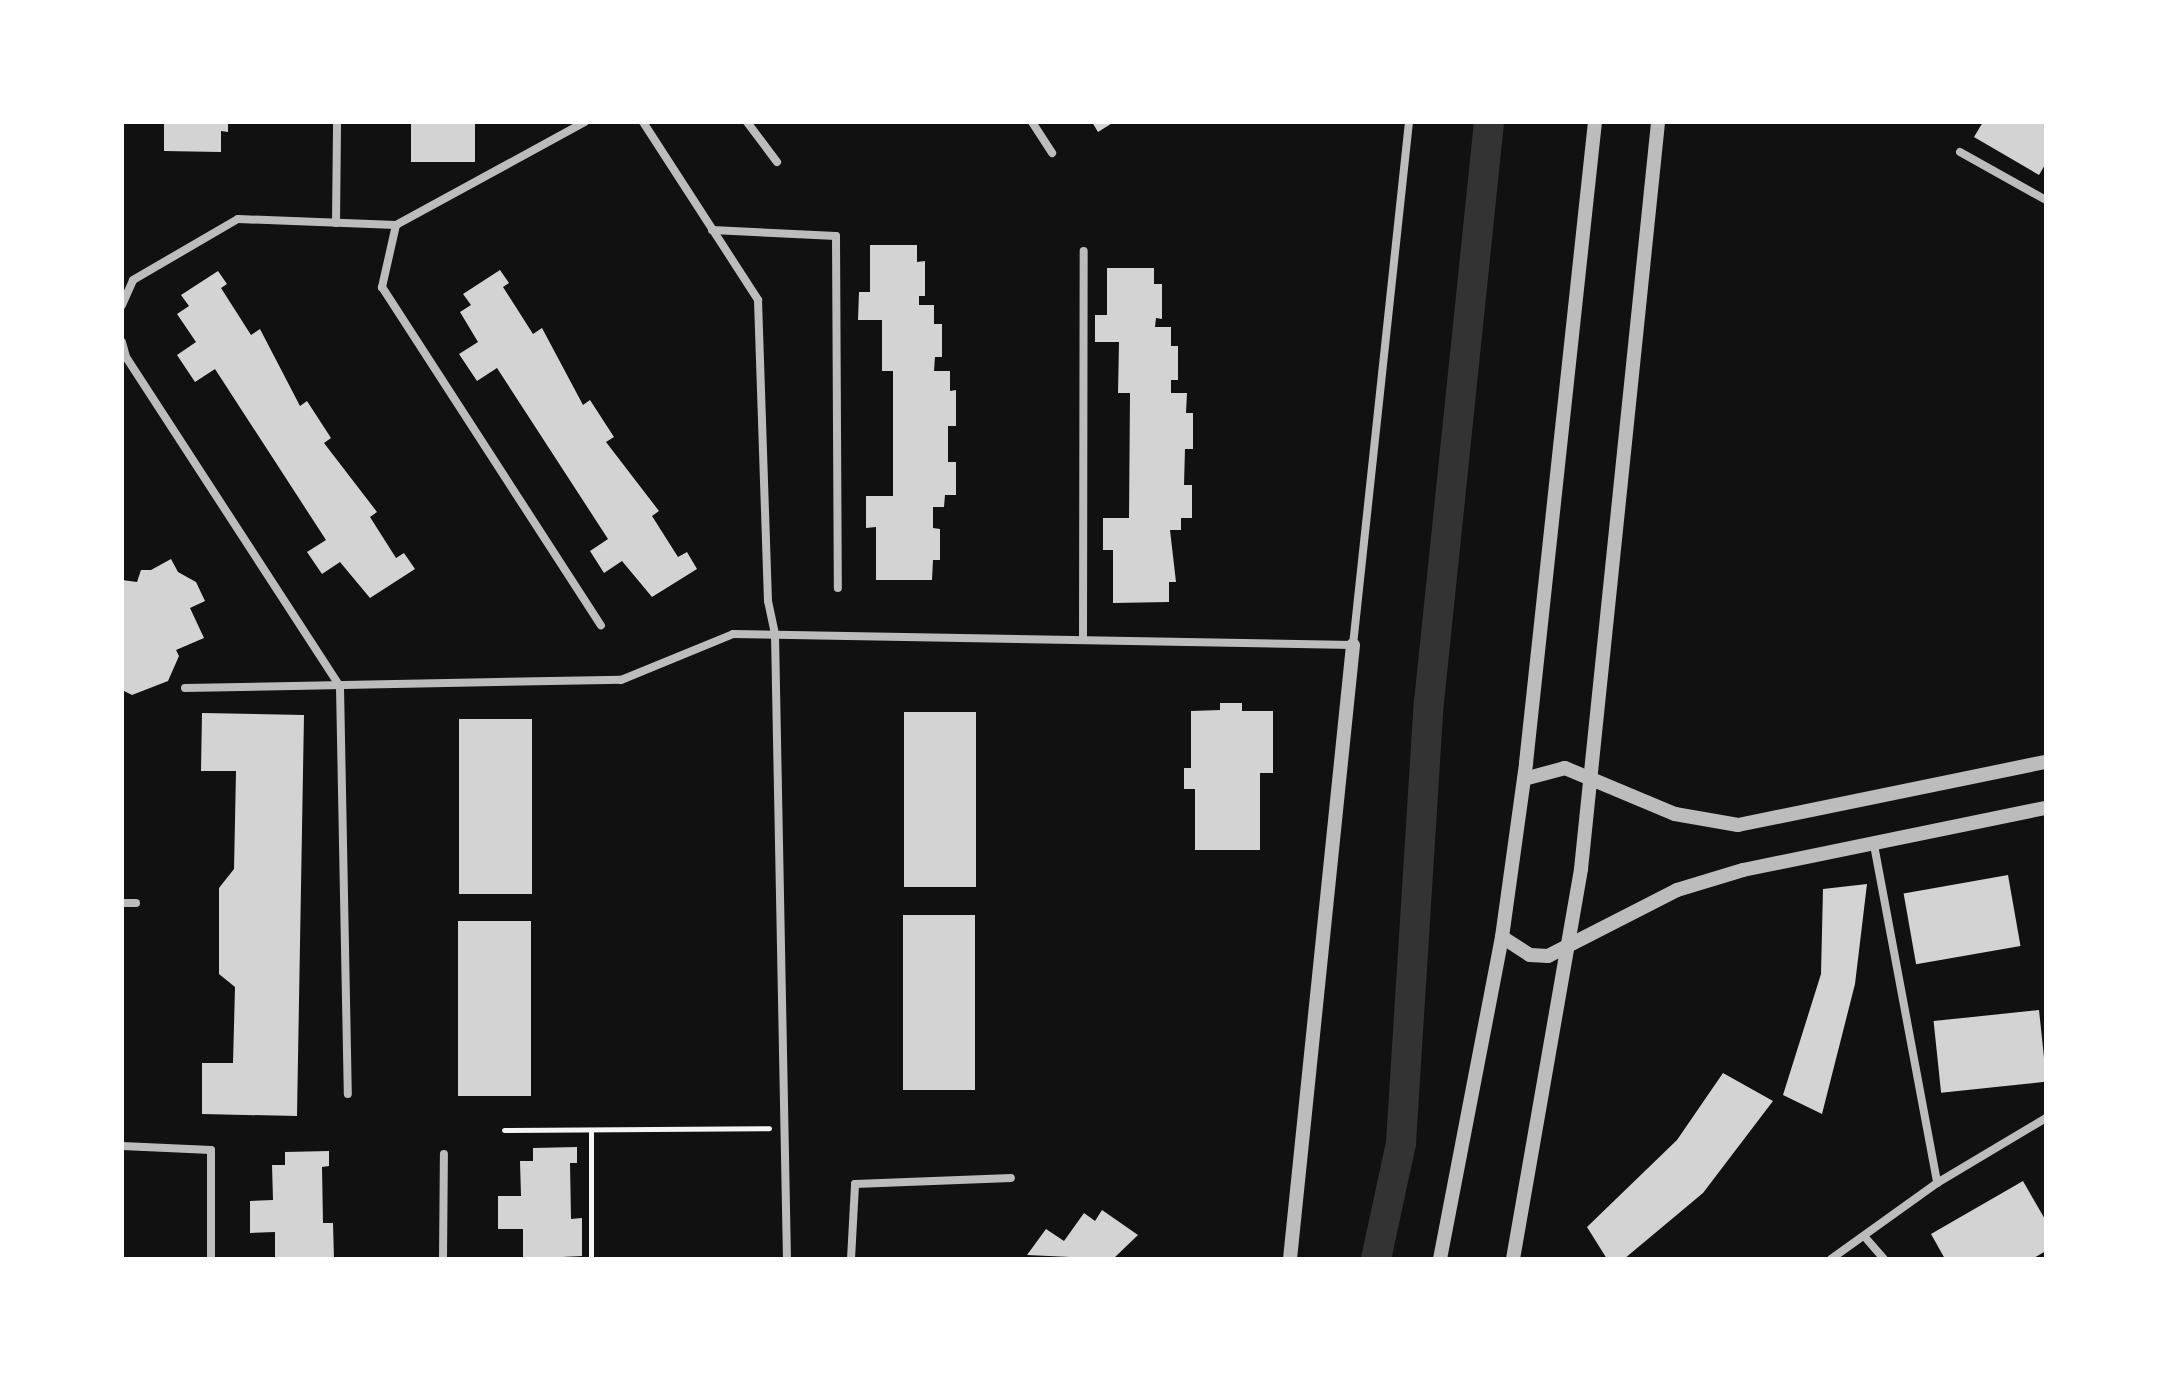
<!DOCTYPE html>
<style>
body{margin:0}
#map{position:relative;width:2168px;height:1381px;overflow:hidden;background:#111;font-family:Montserrat,sans-serif}
div>[style]{position:absolute}
.canal>*{height:30px;margin:-15px;padding:0 15px;transform-origin:15px;border-radius:15px;background:#333}
.building>*{inset:0;background:#d3d3d3;transform-origin:0 0}
.path>*{height:5px;margin:-2.5px;padding:0 2.5px;transform-origin:2.5px;border-radius:2.5px;background:#f5f5f5}
.minor>*{height:8px;margin:-4px;padding:0 4px;transform-origin:4px;border-radius:4px;background:#bcbcbc}
.tertiary>*{height:14px;margin:-7px;padding:0 7px;transform-origin:7px;border-radius:7px;background:#bcbcbc}
span{translate:-50% -50%;white-space:nowrap;text-align:center;line-height:1.15;-webkit-text-stroke:7px #fff;paint-order:stroke}
.frame{position:absolute;inset:0;border:124px solid #fff;pointer-events:none}
</style>
<div id="map">
<div class="canal">
<div style="left:1376px;top:1259px;width:119px;rotate:-77.8deg"></div>
<div style="left:1401px;top:1143px;width:442px;rotate:-86.4deg"></div>
<div style="left:1429px;top:702px;width:583px;rotate:-84.09deg"></div>
</div>
<div class="building">
<div style="clip-path:polygon(164px 122px,228px 122px,228px 132px,221px 131px,221px 152px,164px 151px)"></div>
<div style="left:411px;top:122px;width:64px;height:40px"></div>
<div style="clip-path:polygon(1092px 122px,1114px 122px,1098px 132px)"></div>
<div style="clip-path:polygon(1983px 122px,2046px 122px,2046px 163px,2039px 175px,1974px 137px)"></div>
<div style="clip-path:polygon(870px 245px,917px 245px,917px 262px,925px 261px,925px 296px,919px 296px,919px 305px,934px 305px,934px 324px,942px 324px,942px 357px,935px 357px,934px 371px,950px 371px,950px 391px,956px 390px,956px 426px,948px 426px,948px 462px,956px 462px,956px 495px,945px 495px,944px 507px,933px 507px,933px 528px,940px 529px,940px 560px,933px 560px,932px 580px,876px 580px,876px 527px,866px 528px,866px 496px,893px 496px,893px 371px,882px 371px,882px 320px,858px 320px,859px 292px,870px 292px)"></div>
<div style="clip-path:polygon(1107px 268px,1154px 268px,1154px 284px,1162px 284px,1162px 319px,1156px 318px,1155px 327px,1171px 327px,1171px 346px,1178px 346px,1178px 380px,1171px 380px,1171px 393px,1187px 393px,1186px 413px,1193px 413px,1193px 449px,1185px 449px,1184px 485px,1192px 485px,1192px 518px,1181px 518px,1181px 530px,1170px 530px,1176px 582px,1169px 582px,1169px 602px,1113px 603px,1113px 550px,1103px 550px,1103px 518px,1129px 518px,1130px 393px,1118px 393px,1119px 342px,1095px 342px,1095px 315px,1107px 315px)"></div>
<div style="clip-path:polygon(500px 270px,509px 283px,503px 287px,533px 334px,542px 328px,583px 405px,590px 400px,614px 437px,606px 442px,659px 511px,652px 516px,678px 557px,687px 552px,697px 569px,652px 597px,622px 561px,604px 573px,590px 551px,608px 539px,497px 368px,477px 381px,459px 354px,478px 342px,460px 312px,471px 305px,463px 294px)"></div>
<div style="clip-path:polygon(218px 271px,227px 284px,221px 288px,251px 335px,260px 329px,300px 406px,307px 401px,331px 438px,324px 443px,377px 512px,370px 517px,396px 558px,404px 553px,415px 569px,370px 598px,340px 562px,322px 574px,307px 552px,326px 540px,215px 369px,195px 382px,177px 355px,196px 342px,177px 314px,189px 306px,181px 295px)"></div>
<div style="clip-path:polygon(171px 559px,178px 572px,196px 582px,205px 601px,190px 608px,204px 638px,176px 650px,179px 656px,168px 681px,132px 695px,122px 690px,122px 580px,137px 582px,141px 570px,151px 570px)"></div>
<div style="clip-path:polygon(1220px 703px,1242px 703px,1242px 711px,1273px 711px,1273px 773px,1260px 773px,1260px 850px,1195px 850px,1195px 789px,1184px 789px,1184px 768px,1191px 768px,1191px 711px,1220px 710px)"></div>
<div style="left:976px;top:712px;width:175px;height:72px;rotate:90deg"></div>
<div style="clip-path:polygon(202px 713px,304px 715px,297px 1116px,202px 1114px,202px 1063px,233px 1063px,235px 987px,219px 974px,219px 888px,234px 869px,236px 771px,201px 771px)"></div>
<div style="left:459px;top:719px;width:73px;height:175px"></div>
<div style="left:2008px;top:875px;width:72px;height:106px;rotate:80deg"></div>
<div style="clip-path:polygon(1867px 884px,1855px 984px,1822px 1114px,1783px 1095px,1821px 974px,1823px 889px)"></div>
<div style="left:903px;top:915px;width:72px;height:175px"></div>
<div style="left:458px;top:921px;width:73px;height:175px"></div>
<div style="left:2039px;top:1010px;width:72px;height:106px;rotate:84deg"></div>
<div style="clip-path:polygon(1723px 1073px,1773px 1101px,1703px 1193px,1624px 1259px,1607px 1259px,1587px 1227px,1677px 1140px)"></div>
<div style="clip-path:polygon(577px 1147px,577px 1163px,570px 1163px,571px 1219px,582px 1218px,582px 1256px,523px 1259px,523px 1229px,498px 1229px,498px 1196px,521px 1196px,520px 1161px,533px 1161px,533px 1148px)"></div>
<div style="clip-path:polygon(329px 1151px,329px 1166px,322px 1167px,323px 1223px,333px 1223px,334px 1259px,275px 1259px,275px 1232px,250px 1233px,250px 1201px,273px 1200px,272px 1165px,285px 1165px,285px 1152px)"></div>
<div style="clip-path:polygon(2023px 1181px,2046px 1221px,2046px 1251px,2032px 1259px,1945px 1259px,1931px 1234px)"></div>
<div style="clip-path:polygon(1102px 1210px,1138px 1235px,1113px 1259px,1027px 1255px,1046px 1229px,1064px 1241px,1084px 1213px,1095px 1221px)"></div>
</div>
<div class="path">
<div style="left:504px;top:1130px;width:265px;rotate:-0.4deg"></div>
<div style="left:591px;top:1259px;width:129px;rotate:-90deg"></div>
</div>
<div class="minor">
<div style="left:643px;top:122px;width:212px;rotate:57.1deg"></div>
<div style="left:758px;top:300px;width:301px;rotate:88.1deg"></div>
<div style="left:768px;top:601px;width:35px;rotate:78deg"></div>
<div style="left:775px;top:635px;width:624px;rotate:88.9deg"></div>
<div style="left:747px;top:122px;width:50px;rotate:53.1deg"></div>
<div style="left:1032px;top:122px;width:37px;rotate:57deg"></div>
<div style="left:1960px;top:152px;width:98px;rotate:29.2deg"></div>
<div style="left:336px;top:223px;width:101px;rotate:-89.4deg"></div>
<div style="left:396px;top:225px;width:64px;rotate:102.7deg"></div>
<div style="left:382px;top:287px;width:403px;rotate:57.1deg"></div>
<div style="left:712px;top:230px;width:124px;rotate:2.8deg"></div>
<div style="left:836px;top:236px;width:352px;rotate:89.7deg"></div>
<div style="left:122px;top:305px;width:27px;rotate:-66deg"></div>
<div style="left:133px;top:280px;width:121px;rotate:-30.2deg"></div>
<div style="left:238px;top:219px;width:158px;rotate:2.2deg"></div>
<div style="left:396px;top:225px;width:215px;rotate:-28.6deg"></div>
<div style="left:122px;top:342px;width:16px;rotate:75deg"></div>
<div style="left:126px;top:357px;width:393px;rotate:57deg"></div>
<div style="left:340px;top:687px;width:407px;rotate:88.9deg"></div>
<div style="left:1083px;top:640px;width:389px;rotate:-89.9deg"></div>
<div style="left:185px;top:688px;width:436px;rotate:-1.1deg"></div>
<div style="left:621px;top:680px;width:121px;rotate:-22.3deg"></div>
<div style="left:733px;top:634px;width:620px;rotate:1.02deg"></div>
<div style="left:1353px;top:645px;width:526px;rotate:-83.89deg"></div>
<div style="left:1874px;top:845px;width:344px;rotate:79.4deg"></div>
<div style="left:122px;top:903px;width:14px"></div>
<div style="left:122px;top:1146px;width:89px;rotate:2.6deg"></div>
<div style="left:211px;top:1150px;width:109px;rotate:90deg"></div>
<div style="left:1864px;top:1236px;width:30px;rotate:49deg"></div>
<div style="left:443px;top:1259px;width:105px;rotate:-89.5deg"></div>
<div style="left:851px;top:1259px;width:75px;rotate:-86.9deg"></div>
<div style="left:855px;top:1184px;width:156px;rotate:-2.2deg"></div>
<div style="left:1831px;top:1259px;width:130px;rotate:-35.6deg"></div>
<div style="left:1937px;top:1183px;width:127px;rotate:-30.8deg"></div>
</div>
<div class="tertiary">
<div style="left:1524px;top:779px;width:42px;rotate:-15deg"></div>
<div style="left:1565px;top:768px;width:119px;rotate:22.7deg"></div>
<div style="left:1675px;top:814px;width:64px;rotate:9.9deg"></div>
<div style="left:1738px;top:825px;width:314px;rotate:-11.6deg"></div>
<div style="left:1502px;top:937px;width:33px;rotate:33deg"></div>
<div style="left:1530px;top:955px;width:18px;rotate:3deg"></div>
<div style="left:1548px;top:956px;width:145px;rotate:-27.1deg"></div>
<div style="left:1677px;top:890px;width:69px;rotate:-16.9deg"></div>
<div style="left:1743px;top:870px;width:309px;rotate:-11.6deg"></div>
<div style="left:1290px;top:1259px;width:617px;rotate:-84.14deg"></div>
<div style="left:1440px;top:1259px;width:328px;rotate:-79.1deg"></div>
<div style="left:1502px;top:937px;width:176px;rotate:-82.1deg"></div>
<div style="left:1526px;top:763px;width:645px;rotate:-83.86deg"></div>
<div style="left:1513px;top:1259px;width:396px;rotate:-80.1deg"></div>
<div style="left:1581px;top:869px;width:751px;rotate:-84.11deg"></div>
</div>
<div class="frame"></div>
</div>
